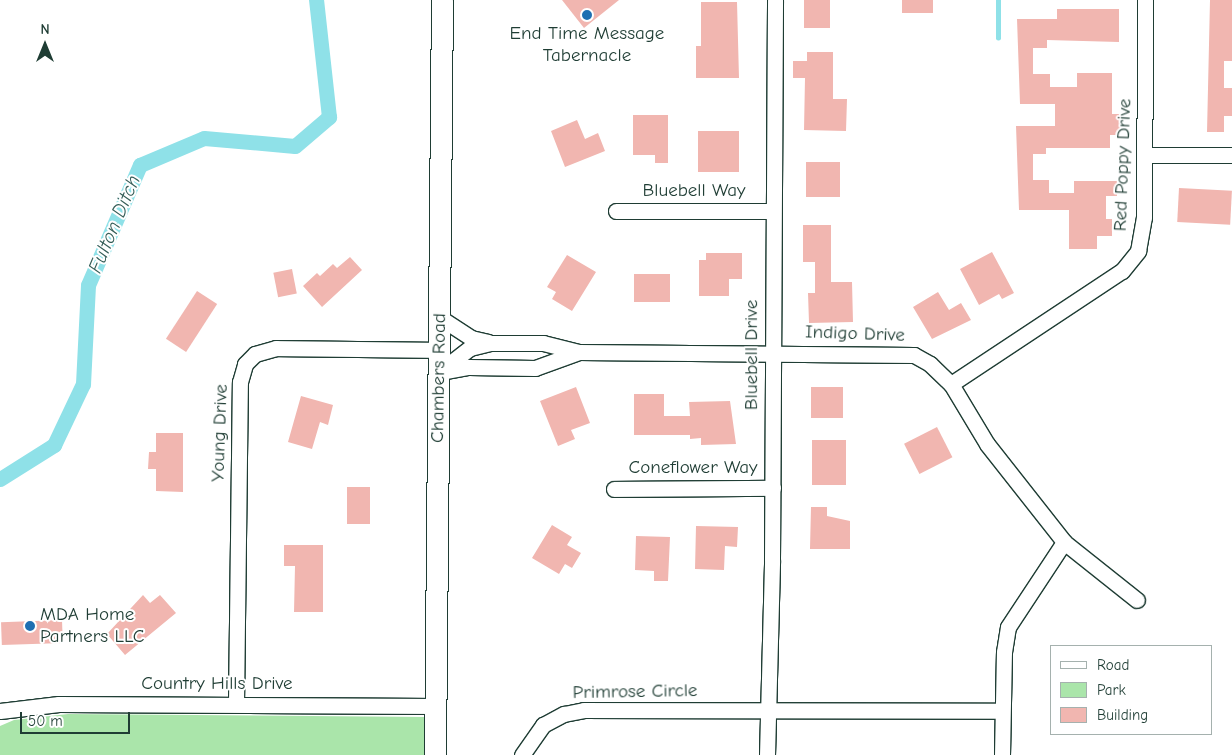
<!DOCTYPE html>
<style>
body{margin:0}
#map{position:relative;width:1232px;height:755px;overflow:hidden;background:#fff;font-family:"Comic Neue",sans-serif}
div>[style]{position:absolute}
.green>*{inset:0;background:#aae5aa}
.stream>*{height:4.5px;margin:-2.25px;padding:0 2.25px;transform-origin:2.25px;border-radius:2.25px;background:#8fe1e8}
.canal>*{height:15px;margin:-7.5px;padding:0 7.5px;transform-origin:7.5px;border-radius:7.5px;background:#8fe1e8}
.building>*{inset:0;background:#f1b6b0;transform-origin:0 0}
.roads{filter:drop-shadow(1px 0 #1f3d34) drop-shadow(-1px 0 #1f3d34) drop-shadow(0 1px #1f3d34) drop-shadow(0 -1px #1f3d34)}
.street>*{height:15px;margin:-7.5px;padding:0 7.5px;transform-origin:7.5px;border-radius:7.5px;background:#fff}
.secondary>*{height:21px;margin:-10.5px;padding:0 10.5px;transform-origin:10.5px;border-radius:10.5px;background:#fff}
.dots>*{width:14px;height:14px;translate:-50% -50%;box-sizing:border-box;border:2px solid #fff;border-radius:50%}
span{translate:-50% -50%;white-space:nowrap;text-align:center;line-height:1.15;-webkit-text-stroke:4px #fff;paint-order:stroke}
.poi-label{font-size:19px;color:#1f3d34}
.left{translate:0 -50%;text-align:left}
.street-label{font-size:19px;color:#1f3d34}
.water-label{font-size:20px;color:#355e58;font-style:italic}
.legend{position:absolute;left:1050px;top:645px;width:162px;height:90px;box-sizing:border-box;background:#fff;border:1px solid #a5b1ae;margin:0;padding:6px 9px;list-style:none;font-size:15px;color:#1f3d34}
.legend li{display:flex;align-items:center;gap:10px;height:25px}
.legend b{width:25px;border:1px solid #a5b1ae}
.north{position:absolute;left:20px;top:20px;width:50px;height:50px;-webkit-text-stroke:4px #fff;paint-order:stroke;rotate:0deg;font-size:14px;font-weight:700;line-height:20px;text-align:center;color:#1f3d34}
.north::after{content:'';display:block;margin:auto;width:18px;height:22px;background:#1f3d34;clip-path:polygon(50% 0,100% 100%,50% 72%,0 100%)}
.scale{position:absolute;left:20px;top:712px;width:110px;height:22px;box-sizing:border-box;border:2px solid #1f3d34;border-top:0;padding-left:6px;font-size:15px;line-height:18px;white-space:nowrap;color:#1f3d34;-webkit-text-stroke:4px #fff;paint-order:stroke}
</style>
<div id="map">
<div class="green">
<div style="clip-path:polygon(68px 714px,425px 717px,435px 755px,0 755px,0 726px,14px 720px)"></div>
</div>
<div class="stream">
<div style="left:998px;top:38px;width:38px;rotate:-90deg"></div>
</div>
<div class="canal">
<div style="left:0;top:479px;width:64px;rotate:-32.2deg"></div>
<div style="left:54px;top:445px;width:68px;rotate:-64.6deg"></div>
<div style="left:83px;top:384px;width:99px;rotate:-87.1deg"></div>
<div style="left:88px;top:285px;width:131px;rotate:-66.6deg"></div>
<div style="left:140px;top:165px;width:69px;rotate:-22.9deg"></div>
<div style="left:204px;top:138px;width:91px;rotate:5deg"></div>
<div style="left:295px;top:146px;width:45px;rotate:-40.5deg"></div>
<div style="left:329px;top:117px;width:118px;rotate:-96.3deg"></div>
</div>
<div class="building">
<div style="clip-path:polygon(562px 0,619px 0,584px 28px)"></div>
<div style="left:804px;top:0;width:26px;height:28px"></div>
<div style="left:902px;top:0;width:31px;height:13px"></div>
<div style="clip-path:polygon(1210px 0,1232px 0,1232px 61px,1224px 61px,1224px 88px,1232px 88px,1232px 116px,1224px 116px,1224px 132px,1207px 132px)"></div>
<div style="clip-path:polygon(701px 2px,737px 2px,739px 78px,696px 78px,696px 46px,701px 46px)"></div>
<div style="clip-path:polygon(1057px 9px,1119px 9px,1119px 42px,1047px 40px,1047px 48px,1033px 48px,1033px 74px,1050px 74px,1050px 87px,1077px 87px,1077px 73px,1112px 73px,1112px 114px,1120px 114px,1120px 135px,1110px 135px,1110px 148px,1046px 148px,1046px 154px,1033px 154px,1033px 180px,1049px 180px,1049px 193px,1074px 193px,1074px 181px,1117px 181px,1117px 196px,1106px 196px,1106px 219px,1112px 219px,1112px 236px,1097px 236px,1097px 249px,1069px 249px,1069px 210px,1019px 210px,1016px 126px,1055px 126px,1055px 104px,1020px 104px,1017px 19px,1057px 19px)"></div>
<div style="clip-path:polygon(807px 52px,833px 52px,833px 99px,847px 99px,846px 131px,804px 130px,805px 78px,793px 78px,793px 61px,807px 61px)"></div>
<div style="clip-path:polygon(633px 115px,668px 115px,668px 163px,655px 163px,655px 155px,633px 155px)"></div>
<div style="clip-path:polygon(577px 120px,585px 139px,598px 133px,605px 151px,565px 167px,551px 131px)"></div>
<div style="left:698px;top:131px;width:41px;height:41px"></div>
<div style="left:806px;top:162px;width:34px;height:35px"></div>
<div style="left:1179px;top:188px;width:53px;height:34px;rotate:3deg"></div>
<div style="clip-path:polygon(803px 225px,831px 225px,831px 282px,852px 282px,853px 322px,809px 323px,808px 293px,815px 293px,815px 262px,803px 262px)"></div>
<div style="clip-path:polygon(992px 252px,1014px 293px,1002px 299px,999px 294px,979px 305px,960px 269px)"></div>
<div style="clip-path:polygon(706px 253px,742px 253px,742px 279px,729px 279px,729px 296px,699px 296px,699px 260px,706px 260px)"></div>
<div style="clip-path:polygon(567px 255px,596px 272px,572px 311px,552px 299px,556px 292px,547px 287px)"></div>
<div style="clip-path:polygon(350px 257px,362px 270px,322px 307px,303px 286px,317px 273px,320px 276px,333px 264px,337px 268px)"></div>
<div style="left:292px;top:269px;width:25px;height:19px;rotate:79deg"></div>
<div style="left:634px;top:274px;width:36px;height:28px"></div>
<div style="left:197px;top:291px;width:24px;height:57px;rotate:33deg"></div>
<div style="clip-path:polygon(938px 292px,949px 310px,961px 303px,971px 320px,932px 339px,913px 307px)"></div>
<div style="clip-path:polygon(576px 387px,590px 423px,571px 430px,575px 439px,558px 446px,540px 401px)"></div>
<div style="left:811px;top:387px;width:32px;height:31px"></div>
<div style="clip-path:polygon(634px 394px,664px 394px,664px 416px,690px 416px,689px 402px,730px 401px,736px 444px,701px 445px,701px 438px,690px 439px,690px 435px,634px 435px)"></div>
<div style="clip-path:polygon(301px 396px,333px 405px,328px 425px,320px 422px,312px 449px,288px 442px)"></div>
<div style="left:937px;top:427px;width:34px;height:37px;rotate:63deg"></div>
<div style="clip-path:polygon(156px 433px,183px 433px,183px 492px,156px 491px,156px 469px,148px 469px,149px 452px,156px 452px)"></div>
<div style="left:812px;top:440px;width:34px;height:45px"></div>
<div style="left:347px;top:487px;width:23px;height:37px"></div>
<div style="clip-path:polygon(811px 507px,827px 507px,827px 516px,850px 521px,850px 549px,810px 549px)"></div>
<div style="clip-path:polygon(552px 525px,572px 537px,567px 545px,581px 553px,572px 568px,565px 564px,559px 574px,532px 558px)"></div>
<div style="clip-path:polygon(696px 526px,738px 527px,737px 547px,725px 546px,724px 570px,695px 569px)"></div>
<div style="clip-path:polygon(636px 536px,670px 537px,668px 581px,654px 581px,654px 571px,635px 570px)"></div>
<div style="clip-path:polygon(284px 545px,323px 545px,323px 612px,294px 612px,295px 566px,284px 566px)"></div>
<div style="clip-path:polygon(143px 595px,150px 603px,160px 595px,176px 613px,125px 655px,107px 634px)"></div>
<div style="left:62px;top:620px;width:23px;height:61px;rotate:88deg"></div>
</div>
<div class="roads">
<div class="street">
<div style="left:1145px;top:155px;width:87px"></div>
<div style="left:616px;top:211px;width:156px"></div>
<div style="left:439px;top:317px;width:38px;rotate:33deg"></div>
<div style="left:471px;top:338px;width:18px;rotate:13deg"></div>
<div style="left:439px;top:372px;width:39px;rotate:-38deg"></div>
<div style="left:470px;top:348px;width:21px;rotate:-14deg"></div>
<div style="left:490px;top:343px;width:53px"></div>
<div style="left:543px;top:343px;width:37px;rotate:14deg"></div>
<div style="left:579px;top:352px;width:335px;rotate:0.5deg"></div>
<div style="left:914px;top:355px;width:18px;rotate:29deg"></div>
<div style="left:930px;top:364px;width:29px;rotate:44deg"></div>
<div style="left:951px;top:384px;width:70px;rotate:59deg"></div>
<div style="left:987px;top:444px;width:125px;rotate:51.8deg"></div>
<div style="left:1064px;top:542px;width:93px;rotate:38.5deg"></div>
<div style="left:440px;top:372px;width:29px;rotate:-10deg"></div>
<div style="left:469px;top:367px;width:66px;rotate:0.9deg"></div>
<div style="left:535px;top:368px;width:47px;rotate:-20deg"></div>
<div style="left:951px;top:384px;width:205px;rotate:-33.5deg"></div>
<div style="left:1122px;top:271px;width:26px;rotate:-51deg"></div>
<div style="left:1138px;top:251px;width:35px;rotate:-80deg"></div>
<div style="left:1144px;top:217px;width:217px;rotate:-89.7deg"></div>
<div style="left:614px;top:489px;width:159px;rotate:-0.4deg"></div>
<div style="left:236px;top:703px;width:321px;rotate:-89.3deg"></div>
<div style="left:240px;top:382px;width:19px;rotate:-74deg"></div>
<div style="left:245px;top:364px;width:14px;rotate:-45deg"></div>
<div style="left:255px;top:354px;width:22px;rotate:-16deg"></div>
<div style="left:276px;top:348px;width:163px;rotate:0.7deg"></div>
<div style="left:0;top:711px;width:59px;rotate:-6.8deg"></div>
<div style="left:59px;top:704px;width:376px;rotate:0.3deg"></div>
<div style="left:522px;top:755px;width:37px;rotate:-55deg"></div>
<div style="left:543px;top:725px;width:24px;rotate:-28deg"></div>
<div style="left:564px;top:714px;width:20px;rotate:-11deg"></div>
<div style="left:584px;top:710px;width:418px;rotate:0.1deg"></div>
<div style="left:767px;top:755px;width:195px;rotate:-88.5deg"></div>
<div style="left:772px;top:560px;width:560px;rotate:-89.69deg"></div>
<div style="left:1002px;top:755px;width:103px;rotate:-88.9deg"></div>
<div style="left:1004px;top:652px;width:25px;rotate:-81deg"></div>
<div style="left:1008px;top:627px;width:102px;rotate:-56.6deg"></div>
</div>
<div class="secondary">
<div style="left:435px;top:755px;width:755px;rotate:-89.47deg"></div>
</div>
</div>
<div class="dots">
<div style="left:587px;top:15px;background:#1f6fb2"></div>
<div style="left:30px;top:626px;background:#1f6fb2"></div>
</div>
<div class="poi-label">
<span style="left:587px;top:45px">End Time Message<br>Tabernacle</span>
<span class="left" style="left:40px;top:626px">MDA Home<br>Partners LLC</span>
</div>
<div class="street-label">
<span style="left:1123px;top:165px;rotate:-88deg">Red Poppy Drive</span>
<span style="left:694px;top:191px">Bluebell Way</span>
<span style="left:855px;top:334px;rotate:2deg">Indigo Drive</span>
<span style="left:752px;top:355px;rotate:-90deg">Bluebell Drive</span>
<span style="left:439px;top:378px;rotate:-89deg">Chambers Road</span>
<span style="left:220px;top:433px;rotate:-88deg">Young Drive</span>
<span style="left:693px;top:468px">Coneflower Way</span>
<span style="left:217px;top:684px">Country Hills Drive</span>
<span style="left:635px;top:692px;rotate:-1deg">Primrose Circle</span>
</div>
<div class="water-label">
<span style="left:114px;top:224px;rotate:-67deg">Fulton Ditch</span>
</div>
<ul class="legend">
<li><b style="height:6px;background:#fff"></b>Road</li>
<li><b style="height:14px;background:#aae5aa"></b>Park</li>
<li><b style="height:14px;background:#f1b6b0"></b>Building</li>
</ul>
<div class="north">N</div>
<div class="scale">50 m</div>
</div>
